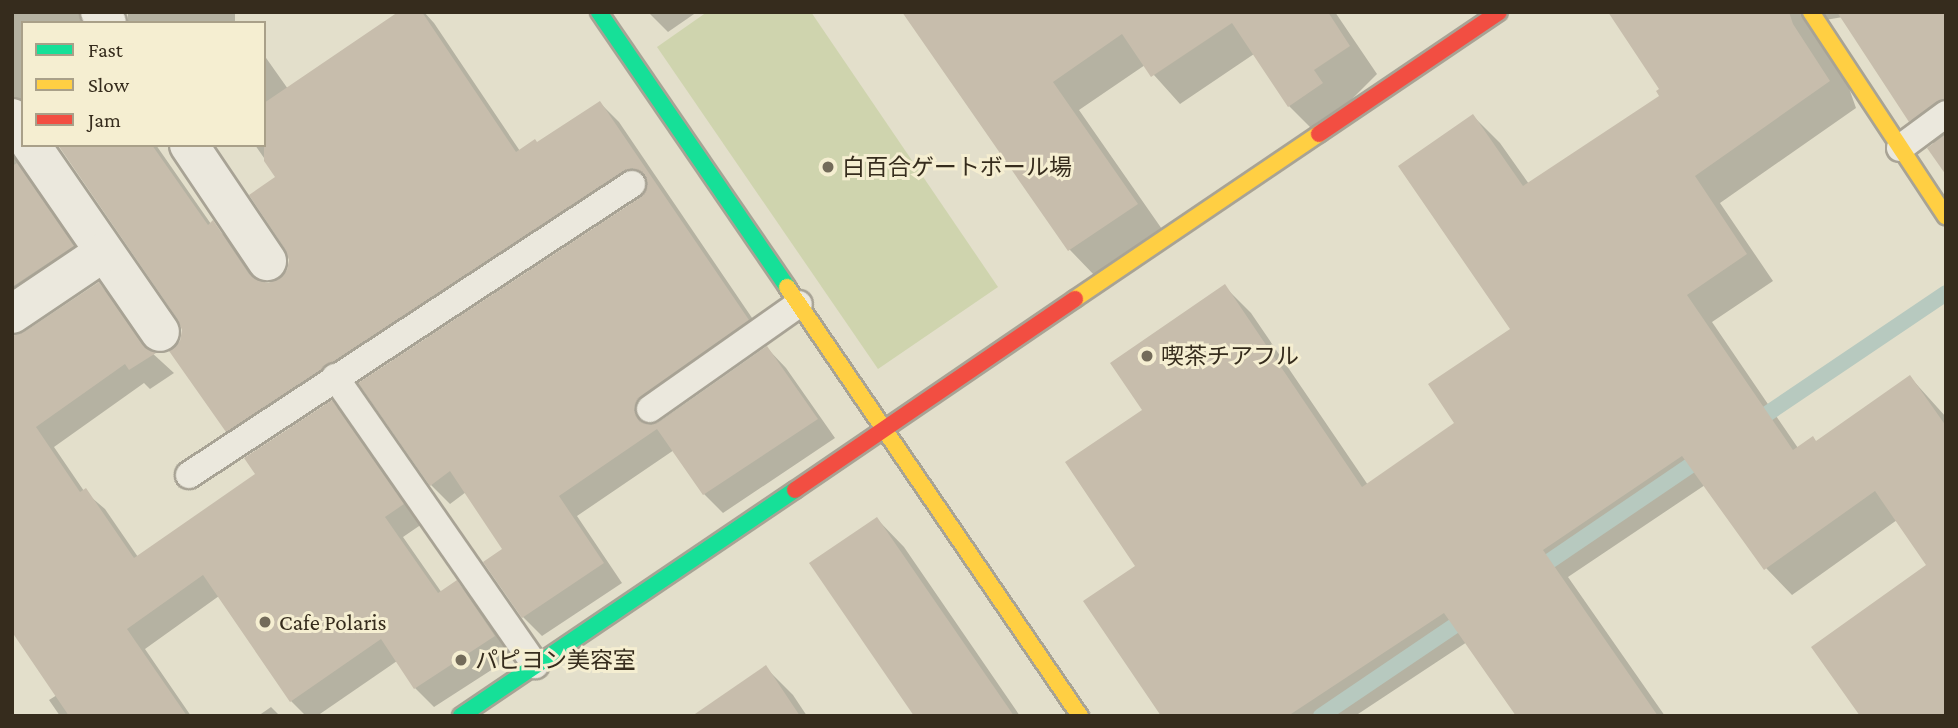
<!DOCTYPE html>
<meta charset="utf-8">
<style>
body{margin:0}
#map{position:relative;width:1958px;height:728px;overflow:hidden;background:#e3dfcb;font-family:"Crimson Pro","Noto Sans JP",serif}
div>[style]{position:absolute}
.green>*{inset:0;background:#cfd4ae}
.shadow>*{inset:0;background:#0003;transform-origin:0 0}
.stream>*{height:16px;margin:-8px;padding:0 8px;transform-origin:8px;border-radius:8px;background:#b7c9bf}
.building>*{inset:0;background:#c7bdac}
.roads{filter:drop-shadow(2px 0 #a8a395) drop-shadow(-2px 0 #a8a395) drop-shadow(0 2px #a8a395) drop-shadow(0 -2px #a8a395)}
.lane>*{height:26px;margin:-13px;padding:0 13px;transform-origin:13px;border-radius:13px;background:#ebe8dd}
.street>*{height:38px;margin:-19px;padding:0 19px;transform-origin:19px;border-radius:19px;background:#ebe8dd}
.fast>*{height:16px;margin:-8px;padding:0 8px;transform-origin:8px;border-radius:8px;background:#16e098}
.slow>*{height:16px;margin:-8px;padding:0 8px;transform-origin:8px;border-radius:8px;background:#ffcf43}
.jam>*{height:16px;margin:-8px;padding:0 8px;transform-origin:8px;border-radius:8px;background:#f24e42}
.dots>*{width:19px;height:19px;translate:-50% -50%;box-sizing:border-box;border:4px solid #f5eed1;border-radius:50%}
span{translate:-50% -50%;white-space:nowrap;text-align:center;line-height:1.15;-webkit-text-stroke:6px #f5eed1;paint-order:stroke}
.poi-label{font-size:23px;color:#362c1d}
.left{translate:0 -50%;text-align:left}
.frame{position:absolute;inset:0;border:14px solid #362c1d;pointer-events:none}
.legend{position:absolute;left:21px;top:21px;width:245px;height:126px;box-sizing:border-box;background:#f5eed1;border:2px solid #a9a089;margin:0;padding:9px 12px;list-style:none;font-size:21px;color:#362c1d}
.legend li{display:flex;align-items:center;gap:14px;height:35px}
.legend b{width:35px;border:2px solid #a9a089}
</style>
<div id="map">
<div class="green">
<div style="clip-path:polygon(707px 12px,811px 12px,998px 287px,878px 369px,657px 47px)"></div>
</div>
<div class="shadow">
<div style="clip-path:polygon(12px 12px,109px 12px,99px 23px,23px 23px,23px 118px,12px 127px)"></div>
<div style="left:128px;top:12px;width:107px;height:11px"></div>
<div style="clip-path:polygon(401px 12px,424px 12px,434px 23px,520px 151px,537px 144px,600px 103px,619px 122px,767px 340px,659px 416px,656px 424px,767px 348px,786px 368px,835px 438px,723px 513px,704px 494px,674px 450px,577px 516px,622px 583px,542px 636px,523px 617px,504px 549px,466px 492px,450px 504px,431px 485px,648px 186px,247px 450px,227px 431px,182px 342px,183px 329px,180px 319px,60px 145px,156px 145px,211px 224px,232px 242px,260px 283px,268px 285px,281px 280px,289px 271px,291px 258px,252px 196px,278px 178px,255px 145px,264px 145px,264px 55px,288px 89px)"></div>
<div style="clip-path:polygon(648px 12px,697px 12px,668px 32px)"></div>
<div style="clip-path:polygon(904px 12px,1335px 12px,1377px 74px,1317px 134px,1289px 106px,1254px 54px,1180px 104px,1145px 65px,1079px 110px,1164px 232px,1097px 278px,1070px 250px)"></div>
<div style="clip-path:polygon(1624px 12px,1946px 12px,1946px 174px,1934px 144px,1911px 120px,1843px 17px,1825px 20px,1856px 108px,1720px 203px,1773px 281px,1712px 322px,1798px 448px,1817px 443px,1910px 377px,1946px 417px,1946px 716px,1928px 565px,1897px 520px,1792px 595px,1766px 568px,1705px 485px,1568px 577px,1665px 716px,1518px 716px,1467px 642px,1355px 716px,1163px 716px,1137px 566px,1145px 411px,1224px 286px,1251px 313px,1368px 485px,1457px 424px,1513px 329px,1473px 116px,1500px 143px,1529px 184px,1661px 96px,1661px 90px)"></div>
<div style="clip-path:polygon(12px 150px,92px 266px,12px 323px)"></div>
<div style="clip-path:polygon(99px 284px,118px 303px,151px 352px,174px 373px,150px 389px,144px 383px,54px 447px,84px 491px,105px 509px,138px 557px,258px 475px,332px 402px,351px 422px,422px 524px,403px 537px,442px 593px,457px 582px,476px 602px,513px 656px,434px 707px,415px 688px,397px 661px,317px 716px,306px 716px,291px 701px,219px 596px,145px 649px,191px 716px,60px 716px,49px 700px,57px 695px,24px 334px)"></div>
<div style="clip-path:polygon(877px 519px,904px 547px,1020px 716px,912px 716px,915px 714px)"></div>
<div style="clip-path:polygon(766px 668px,793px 695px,807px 716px,695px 716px)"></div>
<div style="clip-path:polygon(271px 707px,280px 716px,258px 716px)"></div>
</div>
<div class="stream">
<div style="left:1752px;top:424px;width:234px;rotate:-34deg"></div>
<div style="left:1535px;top:571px;width:208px;rotate:-34.2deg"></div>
<div style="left:1321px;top:716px;width:180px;rotate:-34.1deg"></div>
</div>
<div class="building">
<div style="clip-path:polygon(398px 12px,422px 12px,516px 152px,535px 139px,537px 142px,600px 101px,749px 320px,641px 396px,634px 410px,638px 419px,651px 425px,659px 422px,767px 346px,818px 419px,703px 495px,657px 429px,559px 496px,604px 563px,522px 618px,483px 562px,502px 549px,450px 471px,430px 486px,358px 383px,641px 197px,648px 184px,645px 175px,632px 168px,623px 171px,226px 432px,169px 351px,180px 341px,182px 330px,178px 320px,58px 145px,152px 145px,208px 225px,213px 220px,249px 274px,257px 280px,268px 283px,279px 279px,287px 270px,289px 260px,285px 249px,249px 195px,275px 177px,264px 161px,264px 103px)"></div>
<div style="clip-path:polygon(902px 12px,1328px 12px,1350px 46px,1314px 70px,1323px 83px,1288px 107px,1232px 23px,1151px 77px,1122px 34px,1053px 82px,1138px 204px,1068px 251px)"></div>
<div style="clip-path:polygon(1608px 12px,1789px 12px,1793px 24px,1830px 81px,1695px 176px,1747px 254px,1687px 295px,1793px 450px,1813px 436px,1816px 441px,1910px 375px,1946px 426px,1946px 716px,1860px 716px,1811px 647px,1926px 565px,1875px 491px,1764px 570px,1682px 456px,1543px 550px,1658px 716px,1516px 716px,1444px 613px,1288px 716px,1161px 716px,1083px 601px,1135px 566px,1065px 462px,1142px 410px,1110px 363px,1225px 284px,1362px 487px,1454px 423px,1428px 384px,1510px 329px,1398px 166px,1473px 114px,1523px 186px,1659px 96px,1656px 91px,1659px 89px)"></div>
<div style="clip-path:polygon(1837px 12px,1946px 12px,1946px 98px,1937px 101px,1909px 122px)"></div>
<div style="clip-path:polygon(1946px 134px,1946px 175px,1927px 148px)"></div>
<div style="clip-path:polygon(17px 163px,74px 246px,12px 287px,12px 166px)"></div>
<div style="clip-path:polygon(99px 282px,142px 344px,156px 353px,129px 370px,125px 364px,36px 427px,80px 492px,86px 488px,134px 558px,255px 474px,244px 458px,332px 400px,404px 504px,385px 517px,438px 593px,457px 580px,495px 636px,414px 689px,381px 639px,290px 702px,203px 575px,127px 629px,187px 716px,69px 716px,12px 632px,12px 336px,24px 332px)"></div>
<div style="clip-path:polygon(877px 517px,1014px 716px,914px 716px,809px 563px)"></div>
<div style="clip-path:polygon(766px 665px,800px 716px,692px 716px)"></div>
</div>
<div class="roads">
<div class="lane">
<div style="left:1900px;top:148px;width:57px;rotate:-36.5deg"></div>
<div style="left:335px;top:377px;width:351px;rotate:55.2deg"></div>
<div style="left:650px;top:409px;width:182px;rotate:-35.2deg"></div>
<div style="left:189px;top:475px;width:530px;rotate:-33.3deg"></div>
</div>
<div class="street">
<div style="left:100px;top:12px;width:13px;rotate:58deg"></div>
<div style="left:12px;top:118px;width:19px;rotate:54deg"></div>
<div style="left:31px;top:145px;width:227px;rotate:55.4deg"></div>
<div style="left:189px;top:145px;width:140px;rotate:56.1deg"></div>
<div style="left:12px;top:314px;width:111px;rotate:-34deg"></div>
</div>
<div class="fast">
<div style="left:599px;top:12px;width:333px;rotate:55.6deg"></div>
<div style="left:461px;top:716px;width:403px;rotate:-34.1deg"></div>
</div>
<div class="slow">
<div style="left:1811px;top:12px;width:245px;rotate:56.6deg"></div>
<div style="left:787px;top:287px;width:520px;rotate:55.67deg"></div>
<div style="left:1075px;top:299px;width:295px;rotate:-34.1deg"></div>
</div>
<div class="jam">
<div style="left:1319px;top:134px;width:217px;rotate:-34.1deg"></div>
<div style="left:795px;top:490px;width:339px;rotate:-34.3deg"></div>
</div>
</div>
<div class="dots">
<div style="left:828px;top:167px;background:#736b5a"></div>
<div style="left:1147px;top:356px;background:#736b5a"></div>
<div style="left:265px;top:622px;background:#736b5a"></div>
<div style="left:461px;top:660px;background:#736b5a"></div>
</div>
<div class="poi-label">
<span class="left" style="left:842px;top:167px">白百合ゲートボール場</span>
<span class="left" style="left:1161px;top:356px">喫茶チアフル</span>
<span class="left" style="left:279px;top:622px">Cafe Polaris</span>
<span class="left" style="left:475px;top:660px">パピヨン美容室</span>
</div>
<div class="frame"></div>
<ul class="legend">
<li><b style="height:9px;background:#16e098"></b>Fast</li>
<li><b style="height:9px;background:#ffcf43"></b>Slow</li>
<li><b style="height:9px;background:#f24e42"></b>Jam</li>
</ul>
</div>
